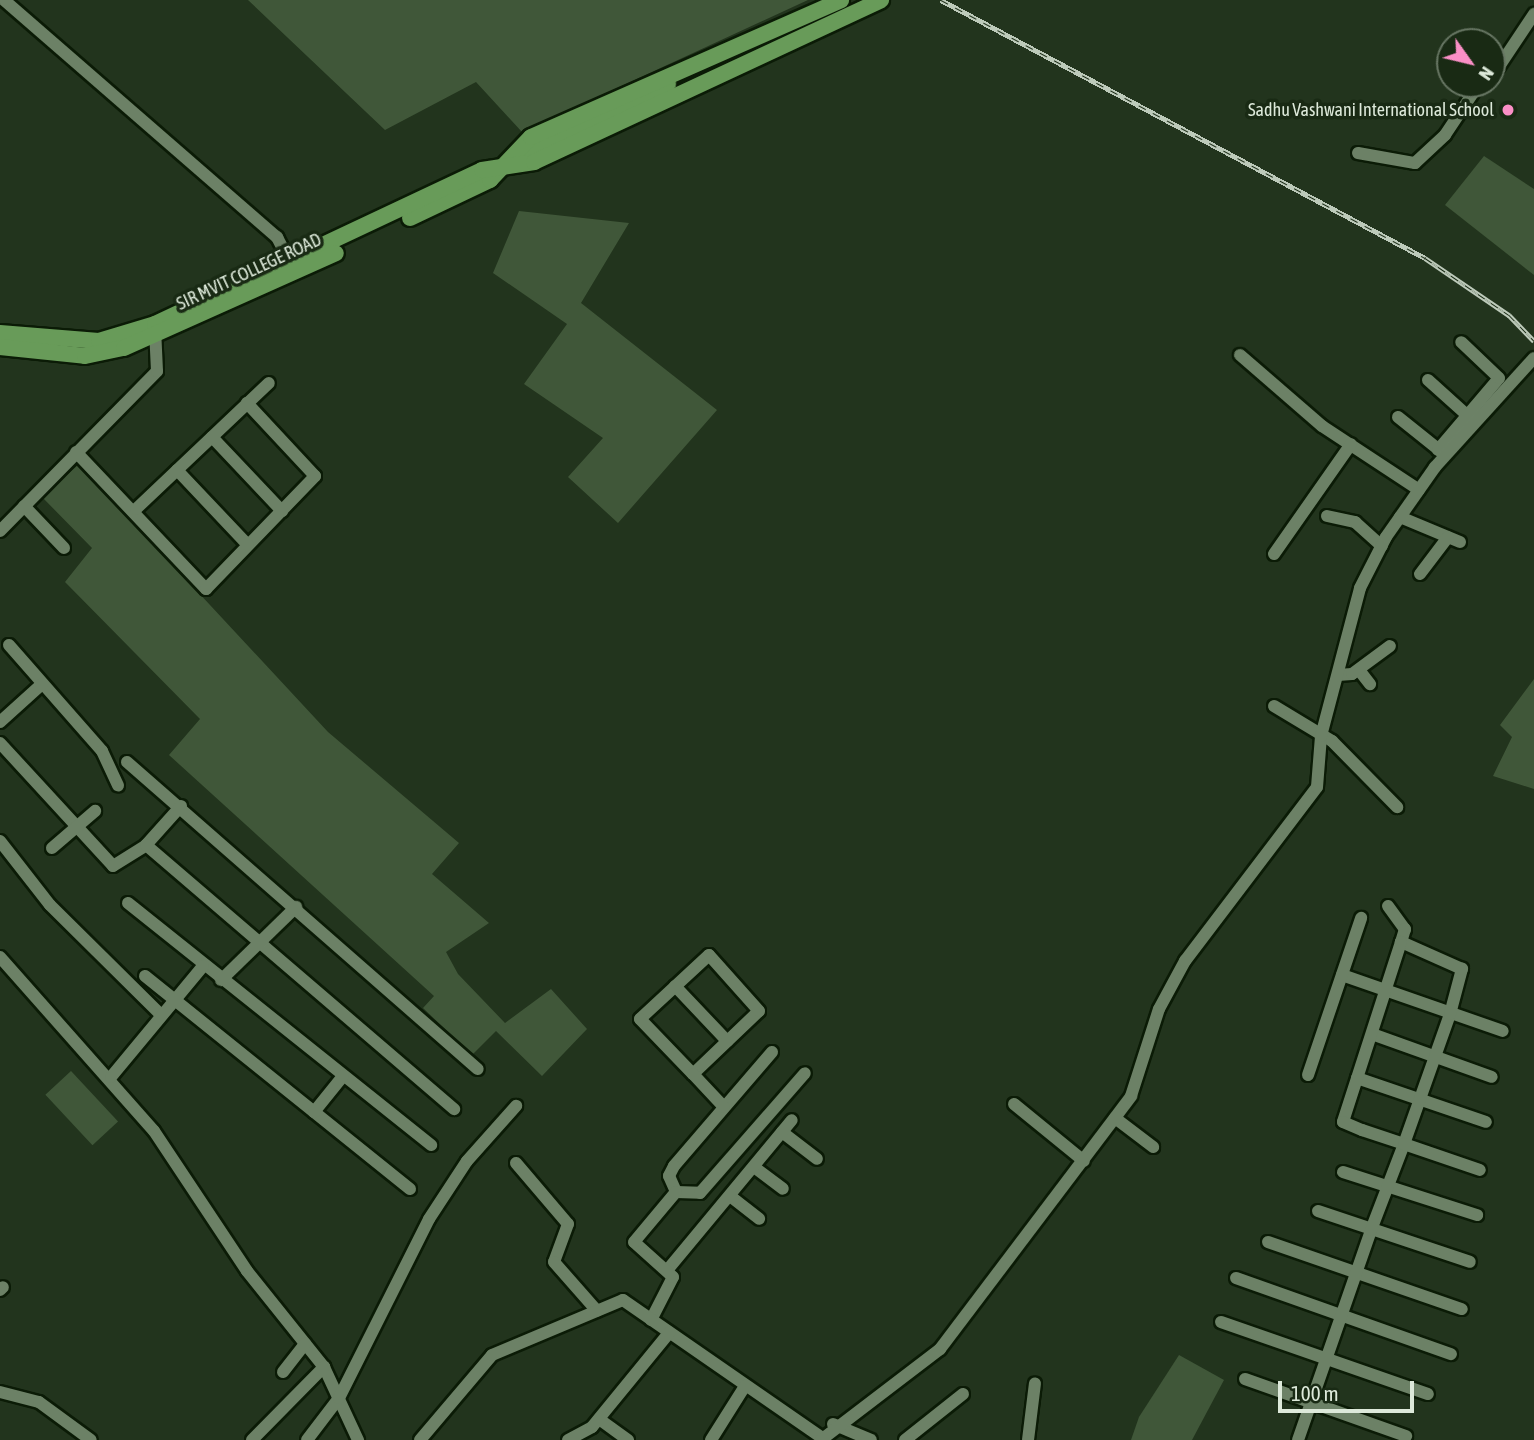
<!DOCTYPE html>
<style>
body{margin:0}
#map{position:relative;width:1534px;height:1440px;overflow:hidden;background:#22341d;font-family:"Asap Condensed",sans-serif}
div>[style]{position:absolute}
.green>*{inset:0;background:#405739;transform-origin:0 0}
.roads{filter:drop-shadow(2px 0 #0b1b06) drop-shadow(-2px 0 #0b1b06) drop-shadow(0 2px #0b1b06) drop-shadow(0 -2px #0b1b06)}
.minor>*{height:12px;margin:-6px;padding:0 6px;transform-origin:6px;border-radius:6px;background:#6c8166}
.major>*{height:16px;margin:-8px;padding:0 8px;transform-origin:8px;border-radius:8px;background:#689b59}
.rail>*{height:5px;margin-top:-2.5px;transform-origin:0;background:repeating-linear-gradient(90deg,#192a14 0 8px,#bdcaba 0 16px);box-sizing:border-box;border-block:2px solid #bdcaba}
.dots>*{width:19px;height:19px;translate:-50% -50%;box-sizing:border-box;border:4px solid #192a14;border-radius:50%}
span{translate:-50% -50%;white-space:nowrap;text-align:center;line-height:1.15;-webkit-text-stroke:7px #192a14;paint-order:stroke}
.poi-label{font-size:18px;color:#dde9da}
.right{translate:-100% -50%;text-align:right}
.street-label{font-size:18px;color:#dde9da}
.north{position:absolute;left:1436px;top:28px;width:70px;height:70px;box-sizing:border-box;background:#192a14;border:2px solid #677663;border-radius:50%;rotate:124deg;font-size:19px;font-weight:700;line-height:28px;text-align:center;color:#dde9da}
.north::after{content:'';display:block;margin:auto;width:24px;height:32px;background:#fa8fc6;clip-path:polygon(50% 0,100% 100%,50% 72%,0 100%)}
.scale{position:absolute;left:1278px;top:1381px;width:136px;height:32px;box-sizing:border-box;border:4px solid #dde9da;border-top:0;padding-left:9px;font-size:21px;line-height:24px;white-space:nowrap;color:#dde9da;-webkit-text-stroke:5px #192a14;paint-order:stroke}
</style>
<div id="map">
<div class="green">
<div style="clip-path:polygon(248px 0,808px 0,522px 132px,476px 82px,385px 130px)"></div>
<div style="clip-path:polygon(1484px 156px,1534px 189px,1534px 275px,1445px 205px)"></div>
<div style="clip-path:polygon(519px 211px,629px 223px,581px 303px,717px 410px,618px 523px,568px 477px,603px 438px,524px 384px,567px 324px,493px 273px)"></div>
<div style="clip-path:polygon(79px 464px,328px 732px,459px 843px,432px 874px,489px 923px,446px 952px,458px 974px,505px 1023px,551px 989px,587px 1029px,542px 1076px,496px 1031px,472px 1055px,423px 1008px,434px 996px,169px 755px,200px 719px,65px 582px,92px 548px,42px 497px)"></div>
<div style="clip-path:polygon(1534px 679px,1534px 789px,1493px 776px,1512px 737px,1500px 725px)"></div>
<div style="left:71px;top:1071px;width:69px;height:35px;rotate:47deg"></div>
<div style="clip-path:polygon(1179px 1355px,1224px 1380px,1192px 1440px,1131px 1440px,1139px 1417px)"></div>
</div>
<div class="roads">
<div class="minor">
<div style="left:4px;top:0;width:362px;rotate:41deg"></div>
<div style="left:277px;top:237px;width:36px;rotate:63deg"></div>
<div style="left:1492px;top:77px;width:76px;rotate:-56.3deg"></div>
<div style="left:1358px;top:153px;width:58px;rotate:10deg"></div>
<div style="left:1415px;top:163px;width:41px;rotate:-43deg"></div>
<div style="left:1445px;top:135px;width:61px;rotate:-56.3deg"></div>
<div style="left:1240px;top:355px;width:108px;rotate:40.9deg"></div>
<div style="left:1322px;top:426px;width:116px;rotate:33.4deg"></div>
<div style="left:1428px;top:380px;width:54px;rotate:42deg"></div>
<div style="left:1398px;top:417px;width:58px;rotate:38.7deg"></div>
<div style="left:212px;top:437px;width:102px;rotate:46.6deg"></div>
<div style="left:1438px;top:450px;width:94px;rotate:-49.7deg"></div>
<div style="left:1499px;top:378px;width:52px;rotate:-136.5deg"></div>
<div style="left:76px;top:452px;width:189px;rotate:46.5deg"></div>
<div style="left:206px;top:589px;width:157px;rotate:-46deg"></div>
<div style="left:315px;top:476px;width:100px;rotate:-133deg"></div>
<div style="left:177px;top:470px;width:103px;rotate:46.6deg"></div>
<div style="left:24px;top:506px;width:58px;rotate:46.4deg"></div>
<div style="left:136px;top:509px;width:183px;rotate:-43.5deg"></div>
<div style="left:1327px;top:516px;width:29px;rotate:12deg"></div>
<div style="left:1355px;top:522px;width:36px;rotate:42deg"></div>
<div style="left:1400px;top:517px;width:65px;rotate:22.6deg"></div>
<div style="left:0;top:531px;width:224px;rotate:-45.5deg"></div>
<div style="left:157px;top:371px;width:43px;rotate:-92.7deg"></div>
<div style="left:1274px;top:554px;width:134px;rotate:-55deg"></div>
<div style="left:1420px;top:574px;width:46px;rotate:-52.9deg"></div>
<div style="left:9px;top:645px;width:141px;rotate:48.7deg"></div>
<div style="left:102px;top:751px;width:38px;rotate:65deg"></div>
<div style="left:1359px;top:670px;width:18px;rotate:52deg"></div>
<div style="left:1338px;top:675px;width:14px;rotate:-4deg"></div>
<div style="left:1352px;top:674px;width:47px;rotate:-36.4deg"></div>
<div style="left:1274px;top:706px;width:68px;rotate:31.1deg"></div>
<div style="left:1332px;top:741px;width:93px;rotate:45.4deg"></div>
<div style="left:0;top:722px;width:57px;rotate:-42.1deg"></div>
<div style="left:0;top:743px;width:167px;rotate:47.4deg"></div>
<div style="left:113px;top:866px;width:39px;rotate:-32deg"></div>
<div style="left:127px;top:762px;width:466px;rotate:41.2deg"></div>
<div style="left:181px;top:806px;width:52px;rotate:131.9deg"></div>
<div style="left:146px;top:845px;width:406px;rotate:40.6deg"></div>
<div style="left:0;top:841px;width:81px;rotate:52deg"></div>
<div style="left:50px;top:905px;width:156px;rotate:44.7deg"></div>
<div style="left:52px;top:848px;width:57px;rotate:-40.7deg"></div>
<div style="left:128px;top:903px;width:388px;rotate:38.6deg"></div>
<div style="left:1388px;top:906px;width:29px;rotate:54deg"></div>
<div style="left:1405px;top:929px;width:14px;rotate:107deg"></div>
<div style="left:0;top:957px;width:232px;rotate:48.5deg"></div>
<div style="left:154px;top:1131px;width:168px;rotate:56.4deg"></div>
<div style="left:247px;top:1271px;width:123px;rotate:51.3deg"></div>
<div style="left:324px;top:1367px;width:81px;rotate:65deg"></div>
<div style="left:1342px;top:975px;width:170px;rotate:19.2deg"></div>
<div style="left:145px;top:976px;width:340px;rotate:38.8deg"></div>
<div style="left:221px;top:980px;width:105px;rotate:-44.2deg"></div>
<div style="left:675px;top:986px;width:76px;rotate:46.6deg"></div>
<div style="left:1372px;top:1034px;width:127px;rotate:19.7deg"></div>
<div style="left:772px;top:1052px;width:150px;rotate:130.7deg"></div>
<div style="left:674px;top:1166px;width:11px;rotate:117deg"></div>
<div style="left:669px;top:1176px;width:17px;rotate:66deg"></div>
<div style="left:676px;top:1192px;width:24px;rotate:2deg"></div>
<div style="left:700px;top:1193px;width:159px;rotate:-48.8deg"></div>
<div style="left:693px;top:1074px;width:91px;rotate:-43.7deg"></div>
<div style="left:759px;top:1011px;width:75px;rotate:-131.8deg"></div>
<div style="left:709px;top:955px;width:94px;rotate:137.2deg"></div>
<div style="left:640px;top:1019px;width:76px;rotate:46.1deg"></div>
<div style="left:693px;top:1074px;width:45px;rotate:46.8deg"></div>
<div style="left:1308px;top:1075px;width:166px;rotate:-71.3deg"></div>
<div style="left:111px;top:1077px;width:144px;rotate:-50.3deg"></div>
<div style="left:1357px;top:1078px;width:136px;rotate:18.8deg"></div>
<div style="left:1014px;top:1104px;width:90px;rotate:39.2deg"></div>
<div style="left:314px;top:1112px;width:46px;rotate:-51.1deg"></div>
<div style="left:1115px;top:1118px;width:48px;rotate:37.3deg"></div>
<div style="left:782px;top:1132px;width:44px;rotate:37.6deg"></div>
<div style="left:516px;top:1163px;width:80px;rotate:49.6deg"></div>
<div style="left:568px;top:1224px;width:40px;rotate:110.2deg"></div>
<div style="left:554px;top:1262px;width:65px;rotate:48.7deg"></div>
<div style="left:754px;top:1167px;width:36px;rotate:37deg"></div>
<div style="left:1343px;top:1172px;width:141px;rotate:17.8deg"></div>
<div style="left:730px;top:1196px;width:37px;rotate:38deg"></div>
<div style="left:1318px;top:1211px;width:160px;rotate:18.5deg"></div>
<div style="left:1268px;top:1242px;width:205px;rotate:19.1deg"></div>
<div style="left:669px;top:1268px;width:192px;rotate:-50.3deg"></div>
<div style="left:1236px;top:1278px;width:228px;rotate:19.5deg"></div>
<div style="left:0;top:1290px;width:4px;rotate:-45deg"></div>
<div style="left:651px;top:1320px;width:48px;rotate:-62.9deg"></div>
<div style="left:673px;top:1277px;width:52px;rotate:-138.1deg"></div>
<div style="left:634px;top:1242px;width:65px;rotate:-50deg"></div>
<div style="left:1221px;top:1322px;width:219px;rotate:19.2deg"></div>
<div style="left:283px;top:1372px;width:36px;rotate:-52deg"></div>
<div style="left:1245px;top:1379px;width:171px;rotate:19.5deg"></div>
<div style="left:0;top:1392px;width:40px;rotate:14.4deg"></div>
<div style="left:39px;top:1402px;width:64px;rotate:36.2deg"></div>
<div style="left:599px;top:1419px;width:36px;rotate:36deg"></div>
<div style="left:833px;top:1424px;width:41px;rotate:22.8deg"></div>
<div style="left:252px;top:1440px;width:103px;rotate:-45.4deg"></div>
<div style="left:307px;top:1440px;width:53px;rotate:-52.7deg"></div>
<div style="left:339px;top:1398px;width:200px;rotate:-63.3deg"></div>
<div style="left:429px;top:1219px;width:69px;rotate:-56.8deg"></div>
<div style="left:467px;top:1161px;width:74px;rotate:-48.3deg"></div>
<div style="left:420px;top:1440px;width:111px;rotate:-49.7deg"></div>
<div style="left:492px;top:1355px;width:142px;rotate:-22.8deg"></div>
<div style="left:623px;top:1300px;width:242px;rotate:34.7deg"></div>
<div style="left:568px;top:1440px;width:27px;rotate:-28deg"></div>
<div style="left:592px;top:1427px;width:122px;rotate:-50.7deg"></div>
<div style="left:711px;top:1440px;width:64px;rotate:-57.8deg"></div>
<div style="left:821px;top:1440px;width:150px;rotate:-37.4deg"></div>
<div style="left:940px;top:1349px;width:317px;rotate:-52.9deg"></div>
<div style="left:1131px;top:1096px;width:91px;rotate:-72.2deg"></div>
<div style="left:1159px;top:1009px;width:55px;rotate:-61.6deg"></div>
<div style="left:1185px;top:961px;width:218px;rotate:-52.8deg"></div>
<div style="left:1317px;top:787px;width:51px;rotate:-85.5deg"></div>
<div style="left:1321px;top:736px;width:153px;rotate:-75.2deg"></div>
<div style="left:1360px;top:588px;width:57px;rotate:-63deg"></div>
<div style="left:1386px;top:537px;width:85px;rotate:-55deg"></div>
<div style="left:1435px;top:467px;width:147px;rotate:-47.8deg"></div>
<div style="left:905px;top:1440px;width:74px;rotate:-38.4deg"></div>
<div style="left:1028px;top:1440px;width:57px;rotate:-83deg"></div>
<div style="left:1298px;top:1440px;width:222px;rotate:-70.8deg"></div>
<div style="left:1371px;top:1230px;width:92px;rotate:-69deg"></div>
<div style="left:1404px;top:1144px;width:138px;rotate:-70.5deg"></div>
<div style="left:1450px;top:1014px;width:47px;rotate:-75.1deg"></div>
<div style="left:1462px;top:969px;width:67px;rotate:-156.1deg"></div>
<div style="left:1401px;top:942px;width:189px;rotate:107.9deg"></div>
<div style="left:1343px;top:1122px;width:21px;rotate:23deg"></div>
<div style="left:1362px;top:1130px;width:44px;rotate:18.4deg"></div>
<div style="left:1404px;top:1144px;width:80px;rotate:18.9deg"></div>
</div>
<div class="major">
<div style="left:518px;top:157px;width:167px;rotate:-26deg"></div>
<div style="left:410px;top:218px;width:89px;rotate:-25.4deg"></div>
<div style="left:490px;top:180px;width:59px;rotate:-46.4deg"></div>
<div style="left:531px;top:137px;width:339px;rotate:-23.8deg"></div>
<div style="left:0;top:333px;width:99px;rotate:4.6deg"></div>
<div style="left:99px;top:341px;width:59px;rotate:-16.9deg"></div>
<div style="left:155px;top:324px;width:361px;rotate:-25.2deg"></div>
<div style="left:482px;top:170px;width:53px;rotate:-8.7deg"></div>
<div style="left:534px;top:162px;width:383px;rotate:-25deg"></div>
<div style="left:0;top:347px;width:85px;rotate:6deg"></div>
<div style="left:85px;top:356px;width:40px;rotate:-12deg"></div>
<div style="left:124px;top:348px;width:232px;rotate:-24.1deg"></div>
</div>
</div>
<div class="rail">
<div style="left:941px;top:0;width:548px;rotate:28.06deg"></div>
<div style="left:1425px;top:258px;width:102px;rotate:34.2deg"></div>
<div style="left:1509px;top:315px;width:36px;rotate:46deg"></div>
</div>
<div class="dots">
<div style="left:1508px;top:110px;background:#fa8fc6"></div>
</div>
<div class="poi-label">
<span class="right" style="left:1494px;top:110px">Sadhu Vashwani International School</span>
</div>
<div class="street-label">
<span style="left:249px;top:272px;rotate:-25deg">SIR MVIT COLLEGE ROAD</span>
</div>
<div class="north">N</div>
<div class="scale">100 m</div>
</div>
